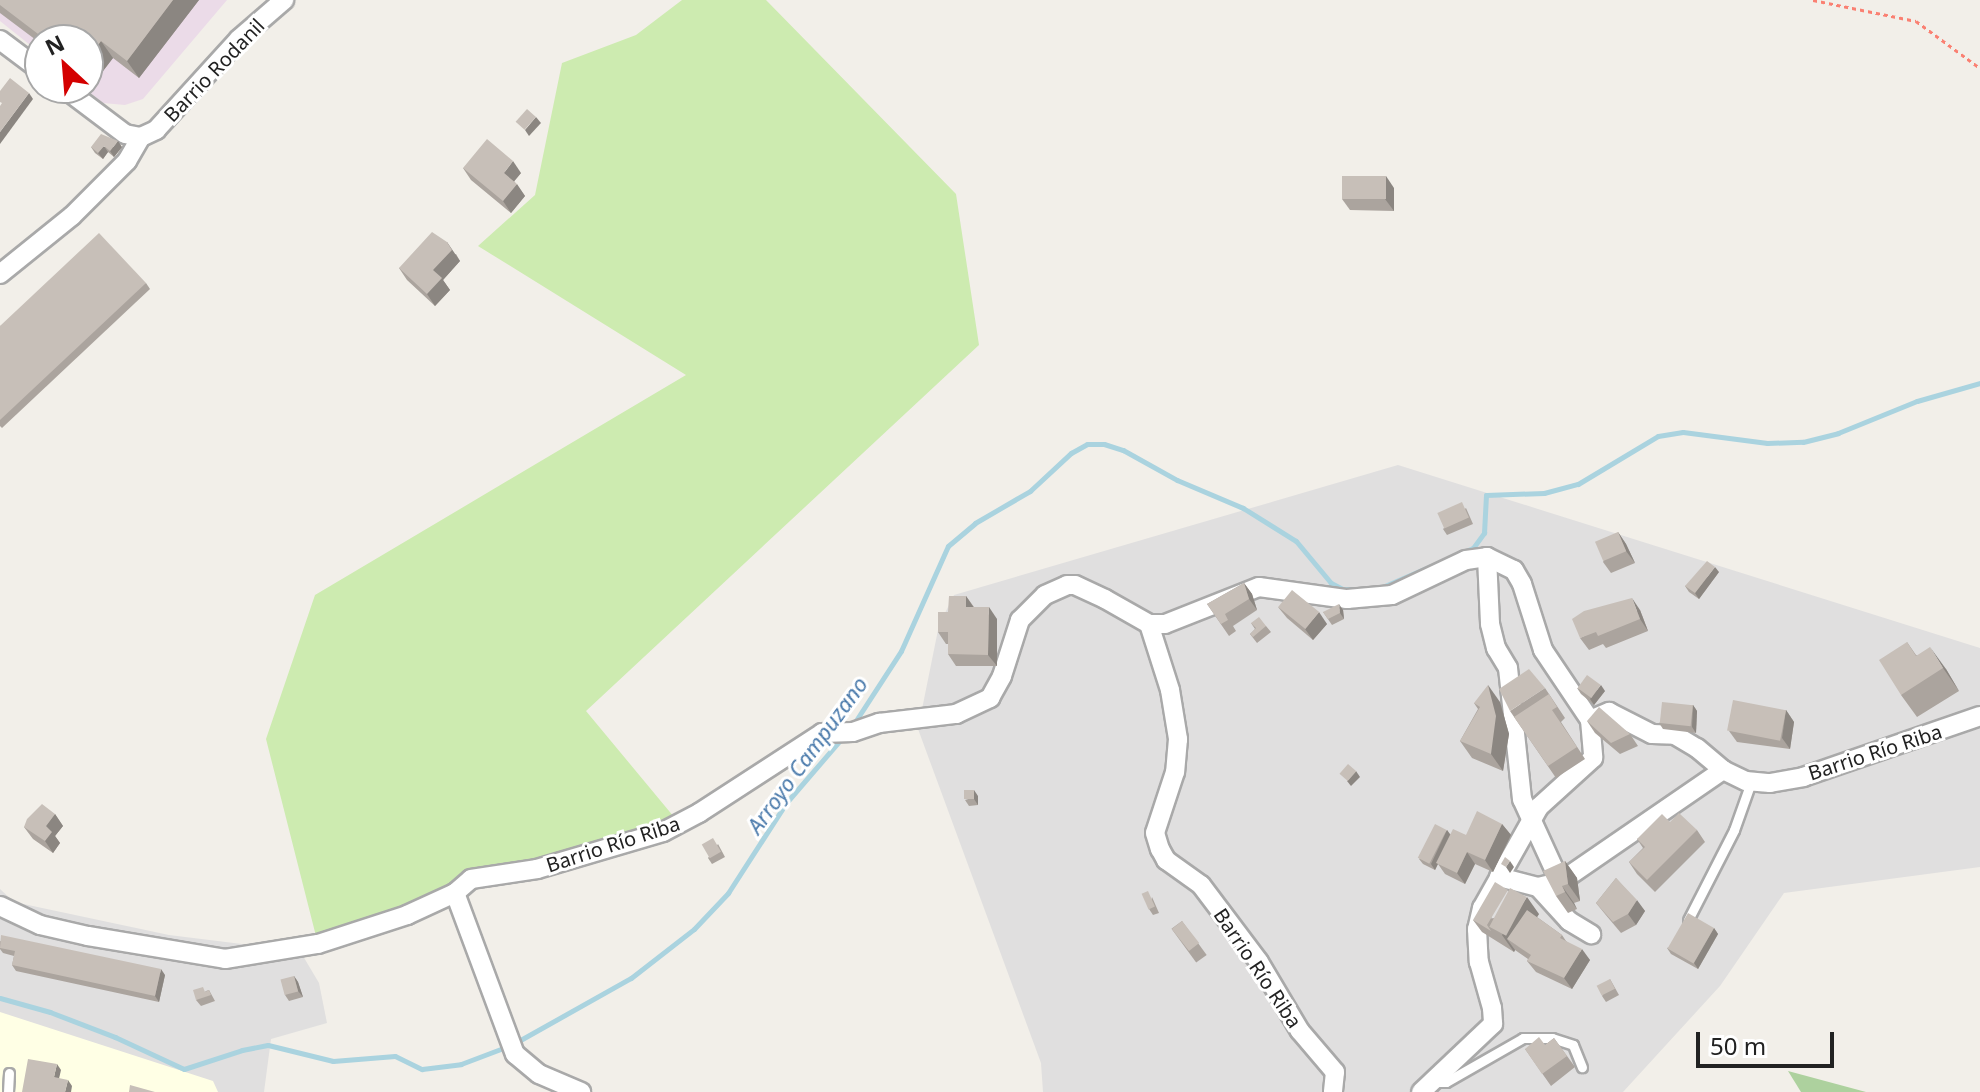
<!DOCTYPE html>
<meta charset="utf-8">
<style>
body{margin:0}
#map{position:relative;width:1980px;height:1092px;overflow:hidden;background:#f2efe9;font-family:"Noto Sans",sans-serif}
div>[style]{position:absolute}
.residential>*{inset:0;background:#e0dfdf}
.industrial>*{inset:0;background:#ebdbe8}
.education>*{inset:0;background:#ffffe5}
.grass>*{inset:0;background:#cdebb0}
.forest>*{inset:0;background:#add19e}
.stream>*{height:5px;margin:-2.5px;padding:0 2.5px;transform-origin:2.5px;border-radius:2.5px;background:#aad3df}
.path>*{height:3px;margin-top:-1.5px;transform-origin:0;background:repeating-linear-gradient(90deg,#fa8072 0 4px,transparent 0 8px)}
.roads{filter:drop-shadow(2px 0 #a9a9a9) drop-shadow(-2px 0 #a9a9a9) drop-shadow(0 2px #a9a9a9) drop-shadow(0 -2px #a9a9a9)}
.service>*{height:9px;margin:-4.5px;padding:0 4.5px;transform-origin:4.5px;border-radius:4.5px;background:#fff}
.minor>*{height:18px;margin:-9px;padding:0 9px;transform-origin:9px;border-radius:9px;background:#fff}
.wall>*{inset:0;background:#aba49e;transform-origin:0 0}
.shaded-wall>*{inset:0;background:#8b8681}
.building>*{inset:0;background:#c7bfb8;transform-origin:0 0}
span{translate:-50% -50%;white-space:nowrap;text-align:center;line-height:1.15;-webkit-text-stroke:6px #fff;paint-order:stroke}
.street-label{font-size:20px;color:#222}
.water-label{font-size:22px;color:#4a7aab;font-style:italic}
.north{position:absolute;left:24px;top:24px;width:80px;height:80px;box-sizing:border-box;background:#fff;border:2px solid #a7a7a7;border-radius:50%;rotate:334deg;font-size:22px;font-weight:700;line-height:32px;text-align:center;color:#222}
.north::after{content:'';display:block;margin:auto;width:28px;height:36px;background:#d40000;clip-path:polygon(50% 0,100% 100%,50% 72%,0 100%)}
.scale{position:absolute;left:1696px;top:1032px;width:138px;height:36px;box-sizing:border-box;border:4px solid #222;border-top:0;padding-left:10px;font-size:24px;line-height:28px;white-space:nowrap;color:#222;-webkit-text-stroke:6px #fff;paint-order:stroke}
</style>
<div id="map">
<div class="residential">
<div style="clip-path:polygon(1398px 465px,1980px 648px,1980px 867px,1784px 893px,1720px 986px,1623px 1092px,1043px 1092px,1041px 1063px,918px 729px,939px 625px,954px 595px)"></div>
<div style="clip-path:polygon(0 889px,14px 902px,169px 935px,300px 951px,319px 983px,327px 1023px,271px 1039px,264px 1092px,0 1092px)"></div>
</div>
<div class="industrial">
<div style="clip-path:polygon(0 0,227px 0,143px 99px,125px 105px,103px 103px,84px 88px,88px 88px,88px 40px,40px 40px,40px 53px,0 21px)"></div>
</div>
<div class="education">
<div style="clip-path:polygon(0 1012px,213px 1081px,218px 1092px,0 1092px)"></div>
</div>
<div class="grass">
<div style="clip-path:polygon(682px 0,766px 0,956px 194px,979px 345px,586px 711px,679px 823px,471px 879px,318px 944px,266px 739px,315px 595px,686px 375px,478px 246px,535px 195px,562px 63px,636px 35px)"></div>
</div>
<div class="forest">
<div style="clip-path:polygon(1788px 1071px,1866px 1092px,1801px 1092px)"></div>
</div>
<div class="stream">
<div style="left:1380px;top:588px;width:101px;rotate:-23.3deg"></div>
<div style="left:1473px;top:548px;width:19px;rotate:-54deg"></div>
<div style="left:1484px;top:533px;width:38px;rotate:-87deg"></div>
<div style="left:1486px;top:495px;width:58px;rotate:-2deg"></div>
<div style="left:1544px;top:493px;width:35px;rotate:-15deg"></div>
<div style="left:1578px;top:484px;width:93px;rotate:-31deg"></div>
<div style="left:1658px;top:436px;width:25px;rotate:-9deg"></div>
<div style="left:1683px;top:432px;width:85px;rotate:7.5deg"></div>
<div style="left:1767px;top:443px;width:36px;rotate:-2deg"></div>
<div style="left:1803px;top:442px;width:36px;rotate:-14deg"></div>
<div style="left:1838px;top:433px;width:85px;rotate:-22.1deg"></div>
<div style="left:1917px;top:401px;width:66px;rotate:-15.9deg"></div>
<div style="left:853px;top:725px;width:88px;rotate:-57deg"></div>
<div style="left:901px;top:651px;width:115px;rotate:-65.9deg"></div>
<div style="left:948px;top:546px;width:35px;rotate:-40deg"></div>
<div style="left:975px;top:523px;width:64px;rotate:-30.2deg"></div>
<div style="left:1030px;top:491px;width:56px;rotate:-42.8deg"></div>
<div style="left:1071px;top:453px;width:18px;rotate:-29deg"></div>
<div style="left:1087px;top:444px;width:17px"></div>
<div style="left:1104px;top:444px;width:20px;rotate:18deg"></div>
<div style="left:1123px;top:450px;width:62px;rotate:29.1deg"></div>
<div style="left:1177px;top:480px;width:72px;rotate:23deg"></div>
<div style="left:1243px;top:508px;width:62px;rotate:31.9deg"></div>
<div style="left:1296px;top:541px;width:55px;rotate:50.2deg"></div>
<div style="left:1331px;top:583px;width:13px;rotate:27deg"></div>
<div style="left:1343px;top:589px;width:19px"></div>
<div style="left:0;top:998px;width:52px;rotate:15.6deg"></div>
<div style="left:50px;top:1012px;width:70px;rotate:21deg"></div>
<div style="left:115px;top:1037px;width:76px;rotate:24.9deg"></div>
<div style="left:184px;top:1069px;width:61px;rotate:-18.1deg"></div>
<div style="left:242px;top:1050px;width:26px;rotate:-11deg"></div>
<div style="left:268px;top:1045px;width:67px;rotate:13.8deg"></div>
<div style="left:333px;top:1061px;width:62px;rotate:-4.6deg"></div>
<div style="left:395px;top:1056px;width:30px;rotate:26deg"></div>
<div style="left:422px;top:1069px;width:39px;rotate:-7deg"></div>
<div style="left:461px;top:1064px;width:48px;rotate:-20.7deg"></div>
<div style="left:515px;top:1043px;width:133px;rotate:-29.3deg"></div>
<div style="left:631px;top:978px;width:80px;rotate:-37.9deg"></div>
<div style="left:694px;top:929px;width:50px;rotate:-46.6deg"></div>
<div style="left:728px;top:893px;width:107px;rotate:-57.2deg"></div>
<div style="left:786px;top:803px;width:84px;rotate:-49.3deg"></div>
</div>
<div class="path">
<div style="left:1813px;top:0;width:105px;rotate:11.5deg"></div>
<div style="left:1916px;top:21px;width:79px;rotate:36.3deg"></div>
</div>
<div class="roads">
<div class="service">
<div style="left:1688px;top:920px;width:101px;rotate:-62.9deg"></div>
<div style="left:1734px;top:830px;width:51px;rotate:-70.5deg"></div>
<div style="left:1436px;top:1082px;width:10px"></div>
<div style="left:1446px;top:1082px;width:89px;rotate:-29.7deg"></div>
<div style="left:1523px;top:1038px;width:29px"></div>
<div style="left:1552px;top:1038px;width:22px;rotate:18deg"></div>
<div style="left:1573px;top:1045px;width:24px;rotate:68deg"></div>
<div style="left:8px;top:1092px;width:19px;rotate:-87deg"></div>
</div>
<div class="minor">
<div style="left:0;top:40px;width:50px;rotate:36.9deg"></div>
<div style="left:64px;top:88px;width:76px;rotate:37deg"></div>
<div style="left:125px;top:134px;width:16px;rotate:11deg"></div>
<div style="left:141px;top:137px;width:17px;rotate:-25deg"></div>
<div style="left:156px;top:130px;width:123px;rotate:-47.6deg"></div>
<div style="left:239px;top:39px;width:60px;rotate:-40.9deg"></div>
<div style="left:0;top:274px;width:92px;rotate:-38.9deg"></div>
<div style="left:72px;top:216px;width:78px;rotate:-45deg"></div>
<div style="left:127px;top:161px;width:28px;rotate:-60deg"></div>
<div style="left:1487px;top:557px;width:67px;rotate:87.4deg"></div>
<div style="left:1490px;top:624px;width:25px;rotate:76deg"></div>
<div style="left:1496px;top:648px;width:23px;rotate:59deg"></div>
<div style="left:1508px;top:668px;width:132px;rotate:83.9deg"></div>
<div style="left:1522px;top:799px;width:91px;rotate:65.4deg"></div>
<div style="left:1149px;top:624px;width:69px;rotate:72.3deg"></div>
<div style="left:1170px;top:690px;width:50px;rotate:80.7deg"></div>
<div style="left:1178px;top:739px;width:33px;rotate:95deg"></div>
<div style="left:1175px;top:772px;width:64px;rotate:108.2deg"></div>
<div style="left:1155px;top:833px;width:17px;rotate:73deg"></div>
<div style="left:1160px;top:849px;width:13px;rotate:61deg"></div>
<div style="left:1166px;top:860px;width:43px;rotate:35.5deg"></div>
<div style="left:1201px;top:885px;width:96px;rotate:53deg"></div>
<div style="left:1259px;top:962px;width:80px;rotate:59.3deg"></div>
<div style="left:1300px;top:1031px;width:54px;rotate:49.5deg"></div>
<div style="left:1335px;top:1072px;width:20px;rotate:96deg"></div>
<div style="left:1590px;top:720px;width:21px;rotate:-23deg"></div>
<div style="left:1609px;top:712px;width:48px;rotate:27.1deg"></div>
<div style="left:1652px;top:734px;width:23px;rotate:2deg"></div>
<div style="left:1675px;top:735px;width:26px;rotate:31deg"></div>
<div style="left:1697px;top:748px;width:34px;rotate:40deg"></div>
<div style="left:1723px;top:770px;width:25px;rotate:26deg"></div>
<div style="left:1746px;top:781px;width:24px;rotate:5deg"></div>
<div style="left:1770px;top:783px;width:34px;rotate:-10deg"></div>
<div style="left:1803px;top:777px;width:187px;rotate:-19deg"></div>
<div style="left:1499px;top:877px;width:40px;rotate:14.4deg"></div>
<div style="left:1538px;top:887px;width:23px;rotate:-13deg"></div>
<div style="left:1560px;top:882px;width:198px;rotate:-34.5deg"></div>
<div style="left:1538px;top:887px;width:46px;rotate:47.6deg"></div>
<div style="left:1569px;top:921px;width:26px;rotate:31deg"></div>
<div style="left:455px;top:893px;width:172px;rotate:69.6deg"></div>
<div style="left:515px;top:1054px;width:31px;rotate:40deg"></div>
<div style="left:539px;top:1074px;width:46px;rotate:23.2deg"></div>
<div style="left:0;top:906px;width:44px;rotate:25.4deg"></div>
<div style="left:40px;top:925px;width:49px;rotate:12.9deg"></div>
<div style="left:88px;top:936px;width:139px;rotate:9.5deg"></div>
<div style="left:225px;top:959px;width:94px;rotate:-9.2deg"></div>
<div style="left:318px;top:944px;width:94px;rotate:-18deg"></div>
<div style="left:407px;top:915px;width:53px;rotate:-24.6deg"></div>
<div style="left:455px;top:893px;width:21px;rotate:-41deg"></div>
<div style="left:471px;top:879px;width:67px;rotate:-8.6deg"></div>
<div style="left:537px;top:869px;width:131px;rotate:-16.4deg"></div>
<div style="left:663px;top:832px;width:41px;rotate:-27.8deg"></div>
<div style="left:699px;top:813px;width:147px;rotate:-33deg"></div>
<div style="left:822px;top:733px;width:31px;rotate:-2deg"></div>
<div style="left:853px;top:732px;width:28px;rotate:-19deg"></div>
<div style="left:879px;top:723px;width:78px;rotate:-6.7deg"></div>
<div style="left:956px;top:714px;width:38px;rotate:-25deg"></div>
<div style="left:990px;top:698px;width:25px;rotate:-61deg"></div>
<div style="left:1002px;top:676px;width:59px;rotate:-72.2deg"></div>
<div style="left:1020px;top:620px;width:35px;rotate:-45deg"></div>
<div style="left:1045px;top:595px;width:24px;rotate:-24deg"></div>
<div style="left:1067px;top:585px;width:8px"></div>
<div style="left:1075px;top:585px;width:33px;rotate:25deg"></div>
<div style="left:1105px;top:599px;width:51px;rotate:29.6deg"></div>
<div style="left:1149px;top:624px;width:16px"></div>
<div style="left:1165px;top:624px;width:101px;rotate:-21.5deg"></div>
<div style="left:1259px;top:587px;width:89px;rotate:7.8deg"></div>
<div style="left:1347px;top:599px;width:45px;rotate:-5.1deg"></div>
<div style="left:1392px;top:595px;width:82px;rotate:-25.3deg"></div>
<div style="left:1466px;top:560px;width:21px;rotate:-8deg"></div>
<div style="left:1487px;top:557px;width:30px;rotate:26deg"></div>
<div style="left:1514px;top:570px;width:16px;rotate:60deg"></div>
<div style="left:1522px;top:584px;width:69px;rotate:72.3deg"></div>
<div style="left:1543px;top:650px;width:84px;rotate:56.1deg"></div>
<div style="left:1590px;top:720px;width:38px;rotate:85deg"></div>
<div style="left:1593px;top:758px;width:73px;rotate:137.8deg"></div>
<div style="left:1539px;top:807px;width:116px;rotate:119.4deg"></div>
<div style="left:1482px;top:908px;width:22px;rotate:103deg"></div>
<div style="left:1477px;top:929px;width:33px;rotate:87deg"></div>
<div style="left:1479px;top:962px;width:48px;rotate:74.2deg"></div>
<div style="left:1492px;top:1008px;width:16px;rotate:86deg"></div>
<div style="left:1493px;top:1024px;width:99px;rotate:136.6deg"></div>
</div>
</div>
<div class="wall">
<div style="clip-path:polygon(0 0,199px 0,139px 78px,113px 58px,93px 84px,88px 80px,88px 40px,40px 40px,40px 43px,0 13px)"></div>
<div style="clip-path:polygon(91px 147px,122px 147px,114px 157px,108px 152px,103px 159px,95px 153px)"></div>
<div style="clip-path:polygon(463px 168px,521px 173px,514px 181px,525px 196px,511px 213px,471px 180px)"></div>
<div style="clip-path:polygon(1394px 188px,1394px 211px,1350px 210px,1342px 199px)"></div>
<div style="clip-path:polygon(456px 254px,460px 261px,443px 280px,450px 290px,435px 306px,407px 280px,399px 268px)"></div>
<div style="clip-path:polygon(146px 283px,150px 289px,2px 428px,0 426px,0 326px)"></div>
<div style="clip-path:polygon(1466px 508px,1473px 524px,1447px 535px,1443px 529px)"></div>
<div style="clip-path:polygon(1618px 532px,1626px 544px,1635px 563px,1611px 573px,1603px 562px)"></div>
<div style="clip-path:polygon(1719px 572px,1699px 599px,1689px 592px,1685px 586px)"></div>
<div style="clip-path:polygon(1244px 583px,1252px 594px,1257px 610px,1233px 626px,1236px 631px,1229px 636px,1207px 604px)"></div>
<div style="clip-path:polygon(966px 596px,974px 607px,997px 619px,997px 666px,956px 666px,948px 654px,948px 644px,946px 644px,938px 632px)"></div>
<div style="clip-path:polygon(1278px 607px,1327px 624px,1313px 640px,1287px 618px)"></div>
<div style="clip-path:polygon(1343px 610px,1344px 619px,1332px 625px,1323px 612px)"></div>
<div style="clip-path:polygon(1640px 610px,1648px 631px,1606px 648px,1603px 644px,1589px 650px,1580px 638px)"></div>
<div style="clip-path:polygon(1251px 623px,1266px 626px,1271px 632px,1257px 643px,1250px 634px,1255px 629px)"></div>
<div style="clip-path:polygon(1907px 642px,1916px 655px,1946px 669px,1959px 691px,1917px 717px,1901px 695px)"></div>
<div style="clip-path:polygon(1545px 688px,1565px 718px,1561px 722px,1585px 759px,1556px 778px,1510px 711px)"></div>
<div style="clip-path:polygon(1577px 688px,1605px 691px,1594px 705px,1581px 694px)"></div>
<div style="clip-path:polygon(1500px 702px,1509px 734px,1503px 771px,1472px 758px,1460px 741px,1478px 709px,1474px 703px)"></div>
<div style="clip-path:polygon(1693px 705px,1697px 711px,1696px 733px,1663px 729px,1659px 723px)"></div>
<div style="clip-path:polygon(1786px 710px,1794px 722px,1790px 749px,1737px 742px,1729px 731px)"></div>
<div style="clip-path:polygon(1587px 721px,1630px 734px,1638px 746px,1620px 754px,1595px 733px)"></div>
<div style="clip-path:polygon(978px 796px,978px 805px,969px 806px,965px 800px)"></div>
<div style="clip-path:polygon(55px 814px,63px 826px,55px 836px,60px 843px,53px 853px,33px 839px,24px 827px)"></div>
<div style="clip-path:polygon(1670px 822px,1697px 830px,1705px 842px,1655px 892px,1637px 874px,1629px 862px,1643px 848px,1637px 839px)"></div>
<div style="clip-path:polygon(1502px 824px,1511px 835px,1493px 872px,1475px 864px,1465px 884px,1445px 874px,1438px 864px,1435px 870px,1423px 864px,1419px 859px,1447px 830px,1450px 834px,1466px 835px)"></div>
<div style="clip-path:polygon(718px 844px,725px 857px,712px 864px,708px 858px)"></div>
<div style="clip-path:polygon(1565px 861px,1577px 878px,1580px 901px,1574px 903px,1577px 909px,1568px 913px,1556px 896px)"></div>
<div style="clip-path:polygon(1616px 878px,1645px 911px,1636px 925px,1621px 933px,1605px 914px,1596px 903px)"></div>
<div style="clip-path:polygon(1152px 897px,1159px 913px,1153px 915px,1149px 909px)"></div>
<div style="clip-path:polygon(1539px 914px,1537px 917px,1562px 935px,1566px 941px,1590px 960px,1572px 989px,1536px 972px,1527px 961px,1528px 959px,1515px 950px,1514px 952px,1482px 932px,1473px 920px)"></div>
<div style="left:1182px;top:921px;width:42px;height:13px;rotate:54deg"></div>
<div style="clip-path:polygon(1714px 928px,1718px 934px,1698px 969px,1671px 954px,1667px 948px)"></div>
<div style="clip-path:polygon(0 941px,165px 975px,159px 1002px,16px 971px,12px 965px,14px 956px,3px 953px,0 949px)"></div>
<div style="clip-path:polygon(294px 976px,298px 982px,303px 997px,289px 1001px,285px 995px)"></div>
<div style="clip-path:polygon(1610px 979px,1619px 995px,1606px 1002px,1602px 996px)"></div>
<div style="clip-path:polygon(209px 990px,215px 1001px,201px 1006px,196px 1000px,206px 991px)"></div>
<div style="clip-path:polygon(1554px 1038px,1575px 1067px,1551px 1086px,1525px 1049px,1545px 1045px)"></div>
</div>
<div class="shaded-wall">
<div style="clip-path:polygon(173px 0,199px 0,139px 78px,127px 61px)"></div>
<div style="clip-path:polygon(101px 41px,113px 58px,93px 84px,88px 77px,88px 58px)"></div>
<div style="clip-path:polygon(29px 93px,33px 99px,0 144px,0 132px)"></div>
<div style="clip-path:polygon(536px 117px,541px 123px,529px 136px,525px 130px)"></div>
<div style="clip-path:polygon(118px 141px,122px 147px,114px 157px,110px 151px)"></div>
<div style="clip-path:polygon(104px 146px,108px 152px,103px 159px,98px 153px)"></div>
<div style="clip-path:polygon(513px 161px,521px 173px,512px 184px,504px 173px)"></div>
<div style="clip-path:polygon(1386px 176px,1394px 188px,1394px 211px,1385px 199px)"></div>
<div style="clip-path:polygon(517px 184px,525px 196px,511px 213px,503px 201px)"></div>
<div style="clip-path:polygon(447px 242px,460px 261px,443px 280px,450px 290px,435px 306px,427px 294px,433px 270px)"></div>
<div style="clip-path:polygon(1618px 532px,1626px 544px,1635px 563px,1626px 551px)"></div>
<div style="clip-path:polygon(1715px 567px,1719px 572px,1699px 599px,1695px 593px)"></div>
<div style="clip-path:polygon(1244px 583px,1252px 594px,1257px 610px,1249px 599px)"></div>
<div style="clip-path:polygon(966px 596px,974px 608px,966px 607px)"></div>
<div style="clip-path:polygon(1632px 598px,1640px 610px,1648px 631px,1640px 619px)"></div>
<div style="clip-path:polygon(1339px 604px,1343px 610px,1344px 619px,1340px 613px)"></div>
<div style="clip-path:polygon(989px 607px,997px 619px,997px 666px,988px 655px)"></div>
<div style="clip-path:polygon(1319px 612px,1327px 624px,1313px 640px,1305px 629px)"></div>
<div style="clip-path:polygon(1930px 647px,1946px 669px,1959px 691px,1943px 668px)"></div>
<div style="clip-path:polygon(1488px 685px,1500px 702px,1509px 734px,1503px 771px,1491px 754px)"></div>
<div style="clip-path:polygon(1601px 685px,1605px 691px,1594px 705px,1590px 699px)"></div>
<div style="clip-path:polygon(1693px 705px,1697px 711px,1696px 733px,1692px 727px)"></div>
<div style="clip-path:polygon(1786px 710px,1794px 722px,1790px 749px,1782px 738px)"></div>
<div style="clip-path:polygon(1356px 771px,1360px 777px,1351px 786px,1347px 781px)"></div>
<div style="clip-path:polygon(974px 790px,978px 796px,978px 805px,974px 799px)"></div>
<div style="clip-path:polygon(55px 814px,63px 826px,55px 836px,60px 843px,53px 853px,45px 841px,46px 826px)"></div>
<div style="clip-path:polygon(1502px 824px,1511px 835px,1493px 872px,1485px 860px)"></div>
<div style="clip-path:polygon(1447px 830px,1451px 836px,1435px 870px,1431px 864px)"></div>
<div style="clip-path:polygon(1467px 852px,1475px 864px,1465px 884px,1457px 873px)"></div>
<div style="clip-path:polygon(1510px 861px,1514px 867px,1510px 873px,1506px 867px)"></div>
<div style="clip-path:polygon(1565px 861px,1577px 878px,1580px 901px,1568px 884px)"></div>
<div style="clip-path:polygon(1562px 886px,1574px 903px,1577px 909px,1565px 892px)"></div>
<div style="clip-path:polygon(1527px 897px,1539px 914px,1518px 946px,1507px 939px,1515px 950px,1514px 952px,1502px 935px)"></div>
<div style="clip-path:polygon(1637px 900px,1645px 911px,1636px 925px,1628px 914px)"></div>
<div style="clip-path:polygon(1714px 928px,1718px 934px,1698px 969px,1694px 963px)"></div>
<div style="clip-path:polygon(1582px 949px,1590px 960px,1572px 989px,1564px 978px)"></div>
<div style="clip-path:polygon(161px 969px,165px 975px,159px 1002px,155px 996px)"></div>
<div style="clip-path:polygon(294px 976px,298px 982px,303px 997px,298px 991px)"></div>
<div style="clip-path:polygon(57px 1064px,61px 1070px,58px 1083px,54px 1077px)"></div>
<div style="clip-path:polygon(68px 1080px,72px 1086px,71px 1092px,65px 1092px)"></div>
</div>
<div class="building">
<div style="clip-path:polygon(0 0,173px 0,127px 61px,101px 41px,88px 58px,88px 40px,46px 40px,0 5px)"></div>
<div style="clip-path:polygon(10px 78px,29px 93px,0 132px,0 106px,2px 103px,0 102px,0 91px)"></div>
<div style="left:527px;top:109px;width:12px;height:17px;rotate:42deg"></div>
<div style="clip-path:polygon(101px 134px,118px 141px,110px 151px,104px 146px,98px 153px,91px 147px)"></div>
<div style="clip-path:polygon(487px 139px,513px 161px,504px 173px,517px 184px,503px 201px,463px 168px)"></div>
<div style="left:1342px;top:176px;width:44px;height:23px"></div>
<div style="clip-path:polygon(432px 232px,447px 242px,452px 250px,433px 270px,442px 278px,427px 294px,399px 268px)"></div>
<div style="clip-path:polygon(99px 233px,146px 283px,0 420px,0 326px)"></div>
<div style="left:1462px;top:502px;width:17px;height:27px;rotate:66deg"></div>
<div style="left:1618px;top:532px;width:21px;height:25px;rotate:67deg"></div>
<div style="clip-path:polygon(1707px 561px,1715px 567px,1695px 593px,1685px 586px)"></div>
<div style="clip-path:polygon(1244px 583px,1249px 599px,1225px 614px,1228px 620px,1221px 624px,1207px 604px)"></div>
<div style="left:1292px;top:590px;width:35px;height:22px;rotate:39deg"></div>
<div style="clip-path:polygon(949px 596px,966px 596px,966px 607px,989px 607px,988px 655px,948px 654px,948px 632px,938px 632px,938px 612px,948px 612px)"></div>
<div style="clip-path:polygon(1632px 598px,1640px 619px,1598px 636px,1596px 632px,1580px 638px,1572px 619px,1584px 611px)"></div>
<div style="clip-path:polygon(1339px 604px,1340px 613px,1328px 619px,1323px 612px)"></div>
<div style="clip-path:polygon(1259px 617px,1266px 626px,1253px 637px,1250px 634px,1256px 628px,1251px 623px)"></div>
<div style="clip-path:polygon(1907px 642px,1916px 656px,1930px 647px,1943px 668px,1901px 695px,1879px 660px)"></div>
<div style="clip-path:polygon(1529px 669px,1545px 688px,1510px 711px,1499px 689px)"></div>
<div style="left:1587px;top:675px;width:17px;height:16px;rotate:36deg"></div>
<div style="clip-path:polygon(1488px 685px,1496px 716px,1491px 754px,1460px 741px,1480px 707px,1474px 703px)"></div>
<div style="clip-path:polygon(1549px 694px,1557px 707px,1552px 710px,1577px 747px,1548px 766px,1514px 717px)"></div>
<div style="left:1733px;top:700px;width:54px;height:31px;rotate:11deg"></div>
<div style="left:1662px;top:702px;width:31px;height:21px;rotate:6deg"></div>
<div style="clip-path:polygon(1599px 707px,1630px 734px,1611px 743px,1587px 721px)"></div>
<div style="left:1348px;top:764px;width:11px;height:13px;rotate:41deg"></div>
<div style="left:974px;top:790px;width:9px;height:10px;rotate:90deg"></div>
<div style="clip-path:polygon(42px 804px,55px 814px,46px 826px,52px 832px,45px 841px,24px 827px,27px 819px)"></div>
<div style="clip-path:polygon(1477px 811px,1502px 824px,1485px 860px,1467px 852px,1457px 873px,1436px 863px,1453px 829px,1466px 835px)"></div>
<div style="clip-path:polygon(1679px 813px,1697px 830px,1647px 880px,1629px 862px,1645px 847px,1637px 839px,1662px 814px,1670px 822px)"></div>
<div style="left:1435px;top:824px;width:13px;height:38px;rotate:27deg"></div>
<div style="left:713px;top:838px;width:16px;height:13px;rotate:60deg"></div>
<div style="clip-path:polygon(1505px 857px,1510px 861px,1506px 867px,1501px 864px)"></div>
<div style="clip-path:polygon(1565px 861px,1568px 884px,1562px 886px,1565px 892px,1556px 896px,1543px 871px)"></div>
<div style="clip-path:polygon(1616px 878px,1637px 900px,1628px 914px,1613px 922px,1596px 903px)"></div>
<div style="clip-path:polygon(1495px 882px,1508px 890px,1487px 925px,1491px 931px,1473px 920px)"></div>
<div style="left:1510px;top:888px;width:19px;height:44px;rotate:28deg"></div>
<div style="left:1148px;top:891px;width:17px;height:7px;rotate:66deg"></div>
<div style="clip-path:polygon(1527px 910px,1562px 935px,1560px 938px,1582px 949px,1564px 978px,1527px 961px,1531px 955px,1507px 939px)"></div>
<div style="left:1688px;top:913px;width:30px;height:41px;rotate:30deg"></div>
<div style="left:1182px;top:921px;width:28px;height:13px;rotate:52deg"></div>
<div style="clip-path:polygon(1px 935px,161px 969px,155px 996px,12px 965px,15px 951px,0 948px)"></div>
<div style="left:294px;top:976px;width:16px;height:14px;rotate:75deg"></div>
<div style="left:1610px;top:979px;width:11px;height:15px;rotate:63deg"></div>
<div style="clip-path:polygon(203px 987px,205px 992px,209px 990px,211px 995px,196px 1000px,193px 990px)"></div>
<div style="clip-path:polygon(1539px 1037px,1545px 1045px,1554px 1038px,1567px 1056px,1542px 1074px,1525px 1049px)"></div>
<div style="clip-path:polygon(28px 1059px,57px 1064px,54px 1077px,68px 1080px,65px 1092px,22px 1092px)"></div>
<div style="clip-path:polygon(130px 1085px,155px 1092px,129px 1092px)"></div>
</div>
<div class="street-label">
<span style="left:214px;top:70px;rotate:-46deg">Barrio Rodanil</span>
<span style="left:1875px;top:752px;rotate:-18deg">Barrio Río Riba</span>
<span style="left:613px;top:844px;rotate:-18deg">Barrio Río Riba</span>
<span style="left:1258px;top:968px;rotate:56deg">Barrio Río Riba</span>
</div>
<div class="water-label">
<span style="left:807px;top:755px;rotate:-54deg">Arroyo Campuzano</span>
</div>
<div class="north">N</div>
<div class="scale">50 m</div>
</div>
